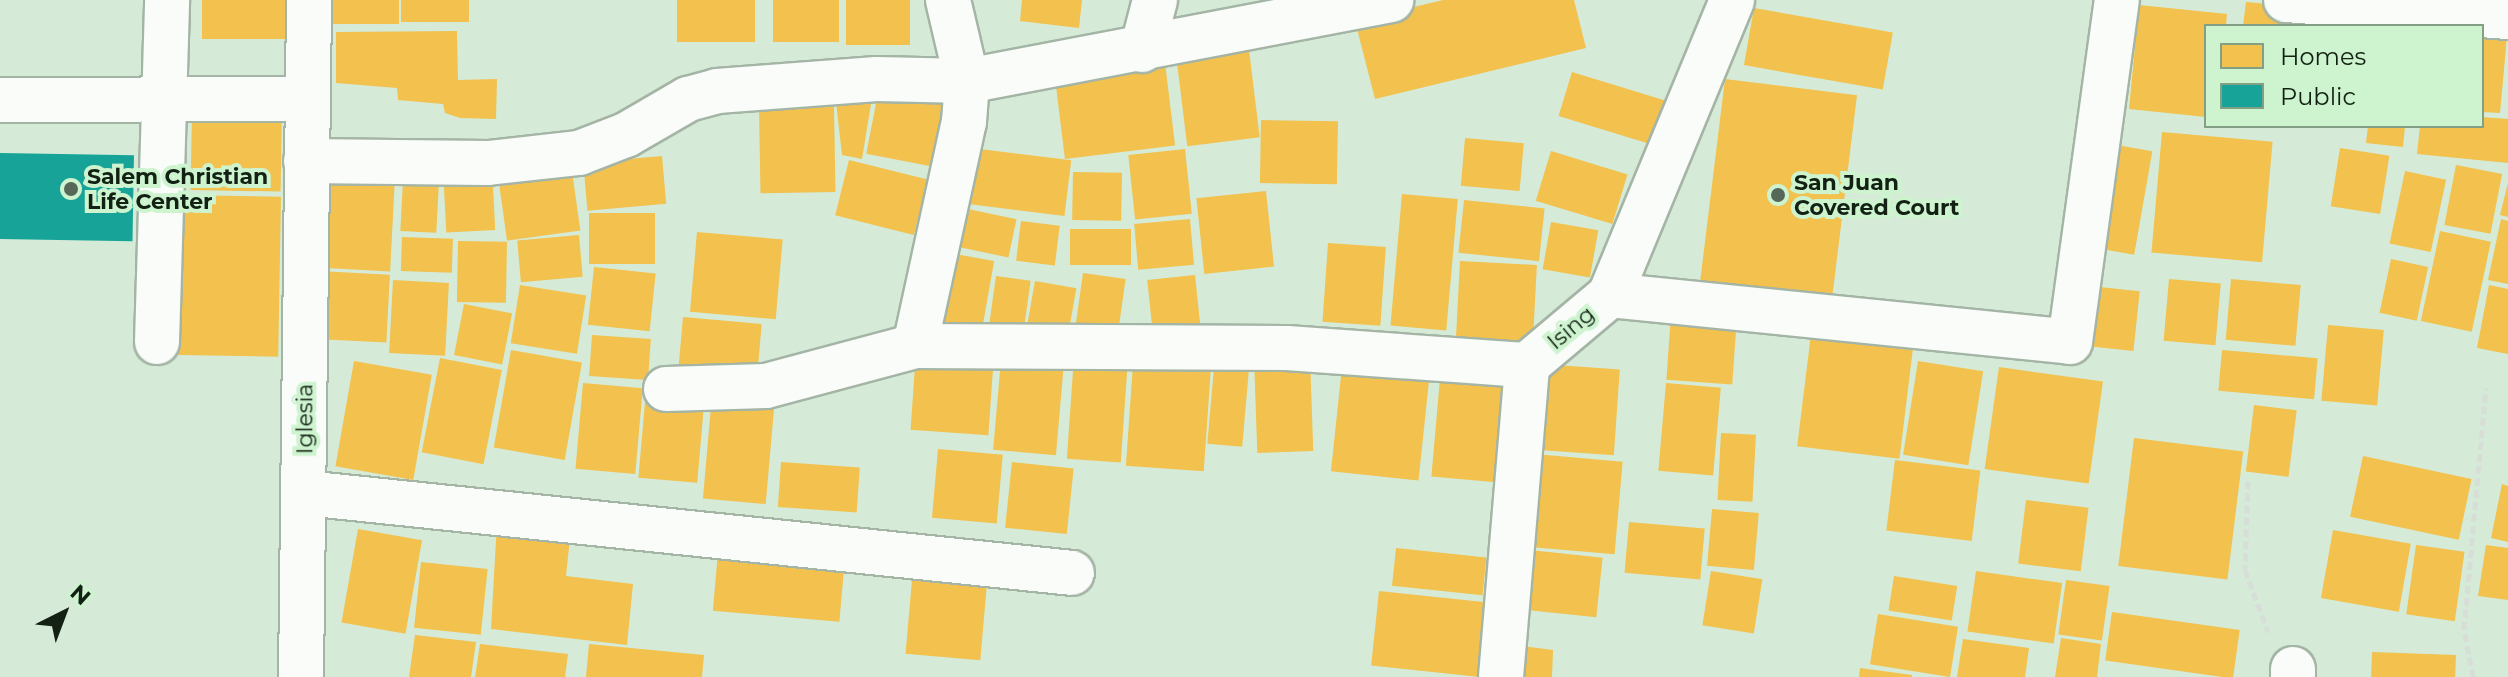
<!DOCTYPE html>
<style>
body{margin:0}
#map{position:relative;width:2508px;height:677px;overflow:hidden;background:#d5ebd7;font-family:Montserrat,sans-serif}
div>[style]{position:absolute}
.homes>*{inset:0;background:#f2c14e;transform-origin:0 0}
.public>*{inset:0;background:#17a398;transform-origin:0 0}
.path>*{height:5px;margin-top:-2.5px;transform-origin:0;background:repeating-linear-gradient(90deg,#d7ddd7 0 8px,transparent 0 12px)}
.roads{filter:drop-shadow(2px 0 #a4b4a5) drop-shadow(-2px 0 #a4b4a5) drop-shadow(0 2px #a4b4a5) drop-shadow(0 -2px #a4b4a5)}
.minor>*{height:44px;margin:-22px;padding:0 22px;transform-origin:22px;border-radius:22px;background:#f9fcf9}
.dots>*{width:22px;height:22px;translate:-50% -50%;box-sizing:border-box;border:4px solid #cdf3cf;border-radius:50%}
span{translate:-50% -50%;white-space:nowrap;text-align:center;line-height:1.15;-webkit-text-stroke:8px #cdf3cf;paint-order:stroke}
.poi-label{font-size:22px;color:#132114;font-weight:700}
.left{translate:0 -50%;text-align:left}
.street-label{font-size:22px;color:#132114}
.legend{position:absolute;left:2204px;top:24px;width:280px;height:104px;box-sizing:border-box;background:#cdf3cf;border:2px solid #839f84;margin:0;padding:10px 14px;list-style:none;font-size:24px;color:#132114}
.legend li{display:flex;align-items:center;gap:16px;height:40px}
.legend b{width:40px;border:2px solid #839f84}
.north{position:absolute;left:24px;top:573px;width:80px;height:80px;-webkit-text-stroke:6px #cdf3cf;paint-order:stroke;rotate:42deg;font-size:22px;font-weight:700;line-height:32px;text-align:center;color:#132114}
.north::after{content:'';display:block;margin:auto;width:28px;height:36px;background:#132114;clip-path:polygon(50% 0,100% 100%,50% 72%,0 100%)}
</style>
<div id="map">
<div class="homes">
<div style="left:202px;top:0;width:84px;height:39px"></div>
<div style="left:329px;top:0;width:70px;height:24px"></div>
<div style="left:401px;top:0;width:68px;height:22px"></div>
<div style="left:677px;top:0;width:78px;height:42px"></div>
<div style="left:773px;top:0;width:66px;height:42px"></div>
<div style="left:846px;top:0;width:64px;height:45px"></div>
<div style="clip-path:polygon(1022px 0,1082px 0,1079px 28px,1020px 21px)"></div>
<div style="clip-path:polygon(1443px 0,1574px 0,1586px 48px,1375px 99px,1355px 21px)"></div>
<div style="clip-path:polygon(2246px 2px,2325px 9px,2323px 26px,2243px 26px)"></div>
<div style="clip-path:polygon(2139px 5px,2227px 14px,2226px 26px,2206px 26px,2206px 117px,2129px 109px)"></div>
<div style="left:1754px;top:8px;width:141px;height:58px;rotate:10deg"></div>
<div style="clip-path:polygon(2508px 25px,2500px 113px,2482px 112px,2482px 26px)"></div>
<div style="clip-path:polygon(457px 31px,458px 80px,497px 79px,496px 119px,460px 118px,445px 113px,443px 104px,398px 100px,397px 88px,336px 83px,336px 32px)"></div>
<div style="left:1249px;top:50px;width:88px;height:73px;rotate:83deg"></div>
<div style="left:1165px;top:63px;width:83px;height:111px;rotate:83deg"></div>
<div style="left:1572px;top:72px;width:105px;height:46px;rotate:17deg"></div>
<div style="left:1725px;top:79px;width:133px;height:216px;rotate:7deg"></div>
<div style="left:880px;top:83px;width:67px;height:72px;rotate:11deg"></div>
<div style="clip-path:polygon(852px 100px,871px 104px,862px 159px,842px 155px,836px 102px)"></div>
<div style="left:834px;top:107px;width:85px;height:75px;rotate:89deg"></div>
<div style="left:192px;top:109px;width:90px;height:81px;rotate:1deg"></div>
<div style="clip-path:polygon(2482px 117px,2508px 119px,2508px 163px,2417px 154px,2420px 126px,2482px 126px)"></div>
<div style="left:1261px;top:120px;width:77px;height:63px;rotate:1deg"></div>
<div style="clip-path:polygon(2368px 126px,2405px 126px,2403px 147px,2366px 143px)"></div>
<div style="left:2162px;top:132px;width:111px;height:121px;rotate:5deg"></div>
<div style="left:1465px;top:138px;width:59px;height:48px;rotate:5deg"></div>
<div style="left:2111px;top:144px;width:42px;height:105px;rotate:10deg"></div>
<div style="left:971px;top:148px;width:101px;height:56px;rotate:7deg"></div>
<div style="left:2340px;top:148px;width:50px;height:59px;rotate:9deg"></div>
<div style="left:1185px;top:149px;width:65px;height:57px;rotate:84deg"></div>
<div style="left:1551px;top:151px;width:80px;height:52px;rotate:17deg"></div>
<div style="left:662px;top:156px;width:48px;height:79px;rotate:85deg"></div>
<div style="left:849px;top:160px;width:81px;height:57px;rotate:14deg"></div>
<div style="left:2456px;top:165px;width:47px;height:61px;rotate:11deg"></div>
<div style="left:492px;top:168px;width:62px;height:49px;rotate:87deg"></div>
<div style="left:572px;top:171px;width:60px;height:74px;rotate:82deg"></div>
<div style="left:2405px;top:171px;width:42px;height:74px;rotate:12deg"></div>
<div style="left:1073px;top:172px;width:49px;height:48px;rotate:1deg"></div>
<div style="left:326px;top:176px;width:69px;height:92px;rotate:3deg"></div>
<div style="left:403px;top:180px;width:36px;height:51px;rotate:3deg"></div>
<div style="clip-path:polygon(2508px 183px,2508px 217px,2500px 215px)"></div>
<div style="left:1266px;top:191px;width:76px;height:70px;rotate:84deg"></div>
<div style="left:1402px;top:194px;width:56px;height:132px;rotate:5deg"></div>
<div style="left:181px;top:195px;width:100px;height:160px;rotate:1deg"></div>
<div style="left:1464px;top:200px;width:81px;height:53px;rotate:6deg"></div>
<div style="left:949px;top:205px;width:69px;height:39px;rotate:12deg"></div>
<div style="left:589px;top:213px;width:66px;height:51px"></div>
<div style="left:1190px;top:219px;width:46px;height:56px;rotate:85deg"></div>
<div style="clip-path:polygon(2501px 219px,2508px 221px,2508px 284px,2488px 280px)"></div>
<div style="left:1021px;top:221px;width:39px;height:40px;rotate:7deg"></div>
<div style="left:1551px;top:222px;width:48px;height:48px;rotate:10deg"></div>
<div style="left:1070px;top:229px;width:61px;height:36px"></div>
<div style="left:2440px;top:231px;width:52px;height:92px;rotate:12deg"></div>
<div style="left:697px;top:232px;width:86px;height:80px;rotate:5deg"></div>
<div style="left:579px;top:235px;width:42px;height:62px;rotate:85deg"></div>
<div style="left:402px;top:237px;width:51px;height:34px;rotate:2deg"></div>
<div style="left:458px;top:241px;width:49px;height:61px;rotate:1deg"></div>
<div style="left:1328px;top:243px;width:58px;height:79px;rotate:4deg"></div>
<div style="left:938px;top:251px;width:57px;height:72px;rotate:10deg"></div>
<div style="left:2391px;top:259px;width:38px;height:55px;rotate:12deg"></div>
<div style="left:1460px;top:261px;width:77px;height:81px;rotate:3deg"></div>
<div style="left:594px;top:267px;width:62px;height:58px;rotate:6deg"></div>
<div style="left:319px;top:271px;width:71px;height:68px;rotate:3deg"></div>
<div style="left:1083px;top:273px;width:43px;height:58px;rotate:8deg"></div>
<div style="left:1195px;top:275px;width:58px;height:48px;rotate:84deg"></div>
<div style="left:996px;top:276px;width:35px;height:55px;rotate:8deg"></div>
<div style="left:2169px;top:279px;width:52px;height:62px;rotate:5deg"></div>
<div style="left:2231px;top:279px;width:70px;height:61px;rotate:5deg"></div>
<div style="left:393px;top:280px;width:56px;height:73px;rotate:3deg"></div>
<div style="left:1035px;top:281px;width:42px;height:50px;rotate:10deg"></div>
<div style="left:520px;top:285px;width:67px;height:59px;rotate:9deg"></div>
<div style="clip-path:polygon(2489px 285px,2508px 289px,2508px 354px,2477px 348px)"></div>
<div style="left:2090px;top:286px;width:50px;height:60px;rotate:6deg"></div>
<div style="left:464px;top:304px;width:49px;height:52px;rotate:11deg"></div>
<div style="left:1671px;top:314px;width:66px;height:66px;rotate:4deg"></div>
<div style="left:683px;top:317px;width:79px;height:49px;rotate:5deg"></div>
<div style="left:2328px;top:325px;width:56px;height:76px;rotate:5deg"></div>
<div style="left:1811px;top:334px;width:103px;height:113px;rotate:7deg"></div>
<div style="left:592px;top:335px;width:59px;height:41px;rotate:4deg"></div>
<div style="left:511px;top:350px;width:72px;height:99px;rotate:10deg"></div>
<div style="left:1134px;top:350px;width:78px;height:116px;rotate:4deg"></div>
<div style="left:2222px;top:350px;width:96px;height:41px;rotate:5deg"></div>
<div style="left:916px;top:352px;width:78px;height:78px;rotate:4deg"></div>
<div style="left:1215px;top:356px;width:35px;height:88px;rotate:5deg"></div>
<div style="left:1074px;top:357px;width:54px;height:102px;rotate:4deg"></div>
<div style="left:1310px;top:357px;width:94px;height:56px;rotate:88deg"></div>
<div style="left:1343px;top:357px;width:88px;height:115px;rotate:6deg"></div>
<div style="left:440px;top:358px;width:63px;height:96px;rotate:11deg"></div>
<div style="left:1001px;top:360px;width:63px;height:90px;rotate:5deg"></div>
<div style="left:354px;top:361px;width:79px;height:107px;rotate:10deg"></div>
<div style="left:1918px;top:361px;width:66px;height:95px;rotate:9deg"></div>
<div style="left:1542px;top:364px;width:78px;height:86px;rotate:4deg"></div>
<div style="left:1441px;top:367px;width:70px;height:110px;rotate:5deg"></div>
<div style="left:1999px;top:367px;width:105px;height:103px;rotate:8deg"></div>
<div style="left:583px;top:383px;width:60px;height:86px;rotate:5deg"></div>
<div style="left:1666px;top:383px;width:55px;height:88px;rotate:5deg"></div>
<div style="left:646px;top:391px;width:59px;height:87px;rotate:5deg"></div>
<div style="left:712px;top:395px;width:63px;height:104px;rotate:5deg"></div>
<div style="left:2254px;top:405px;width:43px;height:67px;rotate:7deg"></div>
<div style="left:1721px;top:433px;width:35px;height:67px;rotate:3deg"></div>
<div style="left:2134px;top:438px;width:110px;height:129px;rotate:7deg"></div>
<div style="left:938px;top:449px;width:65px;height:69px;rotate:5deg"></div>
<div style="left:1535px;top:454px;width:88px;height:93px;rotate:5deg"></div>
<div style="left:2363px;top:456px;width:111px;height:62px;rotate:12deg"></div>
<div style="left:1895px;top:460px;width:86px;height:71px;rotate:7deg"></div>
<div style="left:781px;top:462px;width:79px;height:45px;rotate:4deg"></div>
<div style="left:1012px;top:462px;width:62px;height:66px;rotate:6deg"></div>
<div style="clip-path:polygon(2502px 484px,2508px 486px,2508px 542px,2491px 538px)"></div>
<div style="left:2026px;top:500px;width:63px;height:64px;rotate:7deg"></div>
<div style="left:1712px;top:509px;width:47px;height:57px;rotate:5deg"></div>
<div style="clip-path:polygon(497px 522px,571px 528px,566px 576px,633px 584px,627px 645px,491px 629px)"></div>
<div style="left:1629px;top:522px;width:76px;height:51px;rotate:5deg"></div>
<div style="left:358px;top:529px;width:65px;height:95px;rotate:10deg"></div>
<div style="left:2333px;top:530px;width:79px;height:69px;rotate:10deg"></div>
<div style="left:2416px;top:545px;width:49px;height:70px;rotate:8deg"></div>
<div style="clip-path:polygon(2486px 545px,2508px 548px,2508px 600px,2478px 596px)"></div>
<div style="left:1396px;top:548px;width:91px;height:38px;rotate:6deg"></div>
<div style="left:1530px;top:550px;width:73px;height:60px;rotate:6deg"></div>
<div style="left:718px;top:552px;width:127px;height:59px;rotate:5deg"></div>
<div style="left:421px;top:562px;width:67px;height:66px;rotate:6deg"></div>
<div style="left:1711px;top:571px;width:52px;height:55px;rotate:9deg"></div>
<div style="left:1976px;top:571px;width:87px;height:61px;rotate:8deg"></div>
<div style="left:1894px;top:576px;width:64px;height:35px;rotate:9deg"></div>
<div style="left:912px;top:580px;width:75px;height:74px;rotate:5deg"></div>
<div style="left:2066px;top:580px;width:44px;height:55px;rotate:8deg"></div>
<div style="left:1379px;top:591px;width:112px;height:75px;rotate:6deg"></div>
<div style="left:2112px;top:612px;width:129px;height:49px;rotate:8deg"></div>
<div style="left:1878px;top:614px;width:81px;height:51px;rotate:9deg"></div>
<div style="clip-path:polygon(415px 635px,476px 642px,471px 677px,409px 677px)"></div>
<div style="clip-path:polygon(2061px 638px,2101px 644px,2097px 677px,2055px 677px)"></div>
<div style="clip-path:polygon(1963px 639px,2029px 648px,2025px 677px,1957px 677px)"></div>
<div style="clip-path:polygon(480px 644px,568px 654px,565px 677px,475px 677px)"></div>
<div style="clip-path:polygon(589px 644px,704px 655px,702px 677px,586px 677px)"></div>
<div style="clip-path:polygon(1522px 646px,1553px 650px,1552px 677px,1520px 677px)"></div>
<div style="left:2372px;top:652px;width:84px;height:25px;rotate:2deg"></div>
<div style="clip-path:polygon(1860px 668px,1912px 675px,1912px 677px,1859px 677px)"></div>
</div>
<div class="public">
<div style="left:0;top:153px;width:134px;height:86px;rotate:1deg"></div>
</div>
<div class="path">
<div style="left:2248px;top:481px;width:89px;rotate:91.9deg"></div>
<div style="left:2245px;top:570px;width:66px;rotate:69.6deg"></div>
<div style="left:2473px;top:677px;width:49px;rotate:-100.6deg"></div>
<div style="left:2464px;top:629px;width:242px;rotate:-84.8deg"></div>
</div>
<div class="roads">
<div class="minor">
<div style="left:2286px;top:0;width:223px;rotate:4.4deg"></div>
<div style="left:1142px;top:50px;width:52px;rotate:-75.4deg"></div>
<div style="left:0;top:100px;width:306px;rotate:-0.2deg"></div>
<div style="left:306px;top:161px;width:182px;rotate:0.6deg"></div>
<div style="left:488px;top:163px;width:92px;rotate:-6.3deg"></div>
<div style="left:579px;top:153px;width:50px;rotate:-21deg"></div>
<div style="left:626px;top:135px;width:72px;rotate:-30.1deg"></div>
<div style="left:688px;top:99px;width:30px;rotate:-15deg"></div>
<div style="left:717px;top:91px;width:160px;rotate:-4.3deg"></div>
<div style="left:877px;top:79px;width:90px;rotate:1.3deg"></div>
<div style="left:967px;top:81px;width:432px;rotate:-10.8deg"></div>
<div style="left:1610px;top:295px;width:462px;rotate:5.8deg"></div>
<div style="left:2070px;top:342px;width:345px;rotate:-82.2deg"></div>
<div style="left:157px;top:342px;width:342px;rotate:-88.3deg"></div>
<div style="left:915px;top:346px;width:229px;rotate:-77.7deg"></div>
<div style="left:964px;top:122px;width:41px;rotate:-85.8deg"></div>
<div style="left:967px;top:81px;width:83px;rotate:-103.2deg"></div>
<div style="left:666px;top:389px;width:100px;rotate:-1.7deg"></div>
<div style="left:766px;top:386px;width:154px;rotate:-15deg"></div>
<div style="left:915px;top:346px;width:372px;rotate:0.3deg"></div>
<div style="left:1287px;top:348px;width:241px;rotate:4.1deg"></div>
<div style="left:305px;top:493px;width:771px;rotate:5.95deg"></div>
<div style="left:301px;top:677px;width:677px;rotate:-89.32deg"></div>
<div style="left:1501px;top:677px;width:313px;rotate:-85.2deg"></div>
<div style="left:1527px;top:365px;width:109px;rotate:-40.1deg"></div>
<div style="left:1610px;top:295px;width:319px;rotate:-67.5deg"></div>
<div style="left:2293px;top:677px;width:8px;rotate:-90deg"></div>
</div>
</div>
<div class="dots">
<div style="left:71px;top:189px;background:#576858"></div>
<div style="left:1778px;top:195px;background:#576858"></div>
</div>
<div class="poi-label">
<span class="left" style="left:87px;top:189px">Salem Christian<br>Life Center</span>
<span class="left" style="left:1794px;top:195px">San Juan<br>Covered Court</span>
</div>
<div class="street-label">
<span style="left:1571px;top:328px;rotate:-40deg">Ising</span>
<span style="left:305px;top:419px;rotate:-90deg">Iglesia</span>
</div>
<ul class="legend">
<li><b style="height:22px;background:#f2c14e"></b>Homes</li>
<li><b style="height:22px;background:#17a398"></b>Public</li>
</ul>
<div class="north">N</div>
</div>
